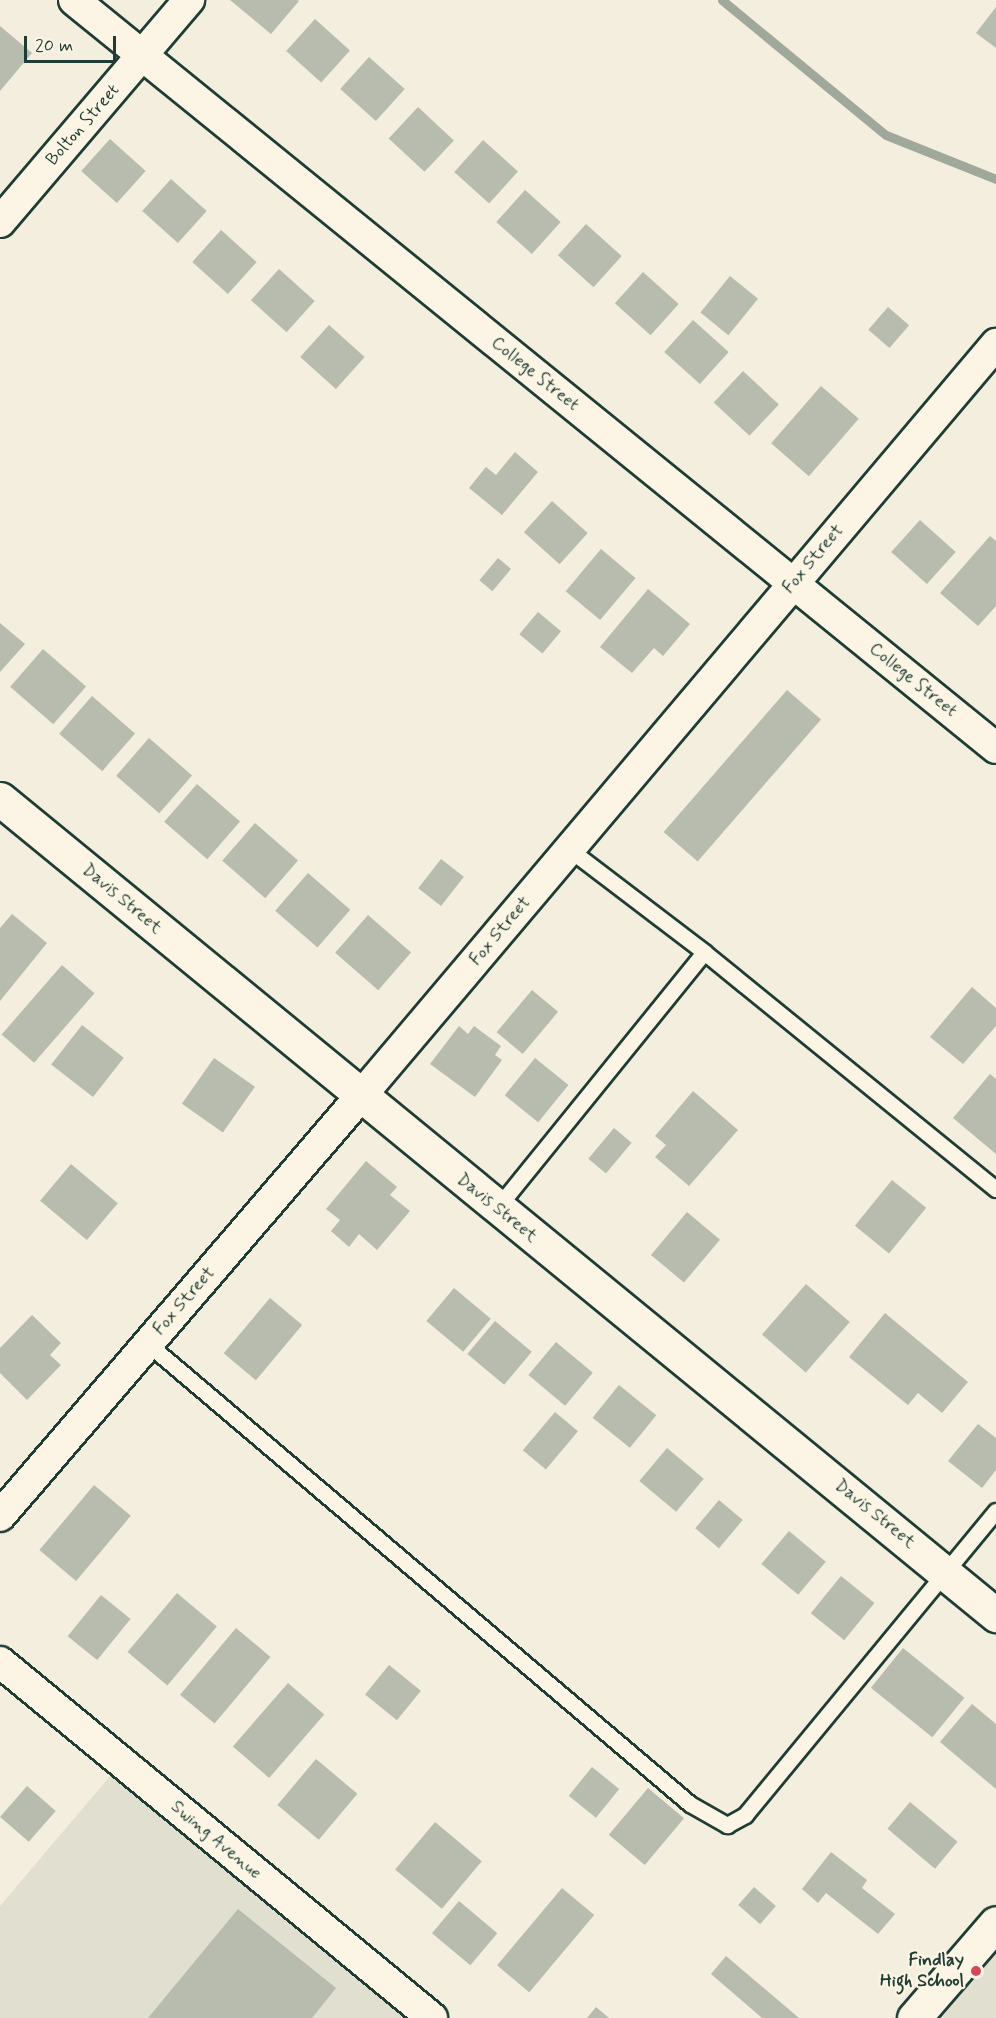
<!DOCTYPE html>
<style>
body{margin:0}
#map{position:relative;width:996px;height:2018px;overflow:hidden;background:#f3eede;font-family:Mynerve,sans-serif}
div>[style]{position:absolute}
.built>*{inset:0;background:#e1dfd0}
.stream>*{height:9px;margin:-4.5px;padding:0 4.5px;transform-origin:4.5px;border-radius:4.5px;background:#a0a89b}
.building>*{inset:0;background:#b8bcae;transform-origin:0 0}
.roads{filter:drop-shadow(2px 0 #1f3d34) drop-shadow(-2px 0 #1f3d34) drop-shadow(0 2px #1f3d34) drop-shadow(0 -2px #1f3d34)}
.service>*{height:15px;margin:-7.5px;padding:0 7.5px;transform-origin:7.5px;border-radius:7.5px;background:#fcf5e5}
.minor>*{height:30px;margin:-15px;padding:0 15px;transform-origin:15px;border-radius:15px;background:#fcf5e5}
.tertiary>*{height:33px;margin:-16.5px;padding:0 16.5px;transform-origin:16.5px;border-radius:16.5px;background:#fcf5e5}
.secondary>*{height:33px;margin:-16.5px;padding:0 16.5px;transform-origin:16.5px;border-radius:16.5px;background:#fcf5e5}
.dots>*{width:16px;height:16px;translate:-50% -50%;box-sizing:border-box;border:3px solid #fcf5e5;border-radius:50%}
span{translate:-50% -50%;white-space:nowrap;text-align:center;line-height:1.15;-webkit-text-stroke:4.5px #fcf5e5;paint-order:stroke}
.street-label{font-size:18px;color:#1f3d34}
.poi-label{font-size:18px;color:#1f3d34;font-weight:700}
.right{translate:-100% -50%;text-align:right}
.scale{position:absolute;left:24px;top:36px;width:92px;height:27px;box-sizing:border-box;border:3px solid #1f3d34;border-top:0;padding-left:8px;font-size:18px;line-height:21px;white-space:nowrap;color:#1f3d34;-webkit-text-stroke:4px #fcf5e5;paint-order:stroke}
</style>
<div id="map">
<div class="built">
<div style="clip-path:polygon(122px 1762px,431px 2018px,0 2018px,0 1906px)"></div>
<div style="clip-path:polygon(996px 1923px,996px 2018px,915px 2018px)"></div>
</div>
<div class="stream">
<div style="left:722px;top:0;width:212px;rotate:39.5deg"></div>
<div style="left:886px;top:135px;width:118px;rotate:21.8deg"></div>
</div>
<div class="building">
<div style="clip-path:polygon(230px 0,297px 0,299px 1px,271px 34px)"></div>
<div style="clip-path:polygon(996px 7px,996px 48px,976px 33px)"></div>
<div style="left:315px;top:19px;width:47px;height:43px;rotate:42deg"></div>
<div style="clip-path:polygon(0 26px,32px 53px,0 91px)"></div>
<div style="left:369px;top:57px;width:48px;height:43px;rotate:42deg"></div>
<div style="left:418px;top:107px;width:49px;height:43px;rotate:43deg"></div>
<div style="left:110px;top:139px;width:48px;height:43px;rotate:42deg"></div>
<div style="left:483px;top:140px;width:47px;height:43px;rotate:42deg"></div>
<div style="left:171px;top:179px;width:48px;height:43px;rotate:42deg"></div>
<div style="left:525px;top:190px;width:48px;height:43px;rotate:42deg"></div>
<div style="left:586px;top:224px;width:48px;height:42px;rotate:42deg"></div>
<div style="left:221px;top:230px;width:48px;height:43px;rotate:42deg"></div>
<div style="left:279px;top:269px;width:48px;height:42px;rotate:42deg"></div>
<div style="left:643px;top:272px;width:48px;height:42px;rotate:42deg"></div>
<div style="left:730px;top:276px;width:36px;height:47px;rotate:39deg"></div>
<div style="left:888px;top:307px;width:28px;height:30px;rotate:41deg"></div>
<div style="left:693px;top:320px;width:48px;height:43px;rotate:42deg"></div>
<div style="left:329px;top:325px;width:48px;height:43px;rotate:42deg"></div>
<div style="left:743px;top:371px;width:49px;height:43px;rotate:43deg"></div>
<div style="left:821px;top:386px;width:50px;height:76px;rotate:41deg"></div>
<div style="clip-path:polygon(515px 452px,538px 472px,502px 515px,469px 488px,486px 467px,496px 475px)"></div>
<div style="left:552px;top:501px;width:48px;height:42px;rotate:42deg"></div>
<div style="left:920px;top:520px;width:48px;height:43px;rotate:42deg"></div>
<div style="clip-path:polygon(990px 536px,996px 541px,996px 606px,978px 626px,940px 593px)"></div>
<div style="left:601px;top:549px;width:45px;height:55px;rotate:40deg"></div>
<div style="left:498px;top:558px;width:17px;height:29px;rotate:40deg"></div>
<div style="clip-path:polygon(648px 589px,690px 624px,663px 656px,654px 648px,632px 673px,600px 647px)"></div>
<div style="left:538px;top:612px;width:30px;height:29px;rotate:40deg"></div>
<div style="clip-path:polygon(0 623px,25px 644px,0 672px)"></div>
<div style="left:43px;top:649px;width:57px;height:50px;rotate:41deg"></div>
<div style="left:787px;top:690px;width:45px;height:188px;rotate:41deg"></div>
<div style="left:92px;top:696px;width:57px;height:50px;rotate:41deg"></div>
<div style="left:149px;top:738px;width:57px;height:50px;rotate:41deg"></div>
<div style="left:197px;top:784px;width:57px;height:50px;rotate:41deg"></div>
<div style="left:255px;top:823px;width:57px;height:50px;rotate:41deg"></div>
<div style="left:441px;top:859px;width:29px;height:37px;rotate:38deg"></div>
<div style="left:308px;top:873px;width:56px;height:50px;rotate:41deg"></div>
<div style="clip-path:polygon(12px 914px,47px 943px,0 1001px,0 928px)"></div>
<div style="left:368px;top:915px;width:57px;height:50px;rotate:41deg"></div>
<div style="left:62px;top:965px;width:43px;height:92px;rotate:41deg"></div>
<div style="clip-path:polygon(972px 987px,996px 1008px,996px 1026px,963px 1064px,930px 1037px)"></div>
<div style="left:532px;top:990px;width:34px;height:55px;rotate:40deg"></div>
<div style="left:82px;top:1025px;width:53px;height:50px;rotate:38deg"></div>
<div style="clip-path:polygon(459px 1026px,468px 1034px,474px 1026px,501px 1046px,495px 1055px,502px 1060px,475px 1097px,430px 1064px)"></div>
<div style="left:214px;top:1058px;width:50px;height:56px;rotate:35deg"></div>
<div style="left:535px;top:1058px;width:43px;height:48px;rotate:39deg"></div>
<div style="clip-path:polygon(990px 1074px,996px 1079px,996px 1154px,953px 1118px)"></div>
<div style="clip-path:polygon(693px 1091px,738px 1130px,689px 1186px,655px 1157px,666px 1145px,655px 1136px)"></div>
<div style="left:614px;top:1128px;width:23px;height:40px;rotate:40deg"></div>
<div style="clip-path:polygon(366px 1161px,397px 1187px,390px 1195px,410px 1211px,377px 1250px,359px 1234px,349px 1247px,331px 1231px,340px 1220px,326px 1209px)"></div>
<div style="left:71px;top:1164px;width:61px;height:48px;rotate:40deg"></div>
<div style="left:892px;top:1180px;width:44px;height:59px;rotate:39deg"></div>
<div style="left:687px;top:1212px;width:43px;height:56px;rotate:40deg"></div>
<div style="left:806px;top:1284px;width:58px;height:67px;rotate:41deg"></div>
<div style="left:454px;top:1288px;width:48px;height:43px;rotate:40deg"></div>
<div style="left:270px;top:1298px;width:42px;height:72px;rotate:40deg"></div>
<div style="clip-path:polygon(885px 1313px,968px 1382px,942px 1413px,918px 1393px,908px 1405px,849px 1357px)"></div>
<div style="clip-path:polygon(32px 1315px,61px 1343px,50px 1355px,61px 1365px,27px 1400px,0 1373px,0 1348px)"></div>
<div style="left:495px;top:1321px;width:48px;height:43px;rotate:40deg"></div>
<div style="left:556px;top:1342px;width:48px;height:43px;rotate:40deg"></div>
<div style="left:619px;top:1385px;width:48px;height:42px;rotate:39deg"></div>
<div style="left:555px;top:1412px;width:30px;height:50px;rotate:40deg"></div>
<div style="clip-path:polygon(978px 1424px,996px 1438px,996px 1470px,982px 1488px,948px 1461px)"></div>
<div style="left:667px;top:1448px;width:48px;height:43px;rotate:40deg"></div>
<div style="left:94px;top:1485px;width:48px;height:85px;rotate:40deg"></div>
<div style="left:719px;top:1500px;width:31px;height:37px;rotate:40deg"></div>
<div style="left:789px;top:1531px;width:48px;height:43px;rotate:40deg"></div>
<div style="left:841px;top:1576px;width:43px;height:48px;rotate:39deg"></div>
<div style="left:177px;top:1593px;width:52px;height:77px;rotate:40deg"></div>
<div style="left:101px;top:1595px;width:38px;height:53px;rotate:39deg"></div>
<div style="left:236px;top:1628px;width:45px;height:87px;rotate:40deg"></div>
<div style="left:903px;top:1648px;width:79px;height:51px;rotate:39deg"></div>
<div style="left:389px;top:1665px;width:41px;height:38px;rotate:39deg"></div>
<div style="left:288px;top:1683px;width:48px;height:84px;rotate:41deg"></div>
<div style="clip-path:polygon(972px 1704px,996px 1724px,996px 1789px,940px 1742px)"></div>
<div style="left:316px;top:1759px;width:54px;height:60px;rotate:40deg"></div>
<div style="left:592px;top:1767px;width:35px;height:37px;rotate:39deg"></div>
<div style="left:27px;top:1786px;width:38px;height:41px;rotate:41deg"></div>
<div style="left:648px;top:1788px;width:47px;height:61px;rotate:40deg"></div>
<div style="left:910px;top:1802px;width:62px;height:35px;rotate:40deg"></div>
<div style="left:435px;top:1822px;width:61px;height:62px;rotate:40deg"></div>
<div style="clip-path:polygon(831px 1852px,867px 1880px,862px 1888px,895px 1914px,878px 1934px,826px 1893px,818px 1903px,802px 1889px)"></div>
<div style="left:754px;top:1887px;width:29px;height:24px;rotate:41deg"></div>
<div style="left:562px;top:1888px;width:42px;height:101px;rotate:40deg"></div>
<div style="left:459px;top:1901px;width:50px;height:42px;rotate:40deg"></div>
<div style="clip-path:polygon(238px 1909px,336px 1988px,312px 2018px,148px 2018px)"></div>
<div style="clip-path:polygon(726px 1956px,799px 2018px,762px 2018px,711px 1974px)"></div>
<div style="clip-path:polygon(596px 2007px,609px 2018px,587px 2018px)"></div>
</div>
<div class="roads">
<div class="service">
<div style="left:569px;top:849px;width:170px;rotate:37.3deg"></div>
<div style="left:704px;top:952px;width:376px;rotate:39.1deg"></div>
<div style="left:497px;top:1208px;width:329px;rotate:-51deg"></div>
<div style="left:147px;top:1343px;width:712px;rotate:40.33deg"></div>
<div style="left:690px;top:1804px;width:43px;rotate:29.6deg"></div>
<div style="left:727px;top:1825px;width:21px;rotate:-29deg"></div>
<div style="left:745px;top:1815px;width:394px;rotate:-50.5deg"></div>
</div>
<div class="minor">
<div style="left:74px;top:0;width:1187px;rotate:39.05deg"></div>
<div style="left:0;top:222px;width:292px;rotate:-49.6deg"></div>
<div style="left:0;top:1516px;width:552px;rotate:-49.33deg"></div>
<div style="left:360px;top:1097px;width:986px;rotate:-49.81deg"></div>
<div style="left:0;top:1662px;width:560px;rotate:39.49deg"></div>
</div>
<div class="tertiary">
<div style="left:0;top:799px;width:1288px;rotate:39.33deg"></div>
</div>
<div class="secondary">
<div style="left:914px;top:2018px;width:125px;rotate:-49.2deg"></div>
</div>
</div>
<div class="dots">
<div style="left:976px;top:1971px;background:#d1495b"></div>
</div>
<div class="street-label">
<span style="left:83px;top:125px;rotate:-49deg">Bolton Street</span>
<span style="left:535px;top:374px;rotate:39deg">College Street</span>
<span style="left:813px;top:559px;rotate:-50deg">Fox Street</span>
<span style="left:913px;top:680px;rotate:39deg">College Street</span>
<span style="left:122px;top:899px;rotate:40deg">Davis Street</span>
<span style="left:500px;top:931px;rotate:-50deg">Fox Street</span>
<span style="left:497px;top:1208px;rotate:39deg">Davis Street</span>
<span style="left:184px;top:1301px;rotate:-49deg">Fox Street</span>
<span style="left:875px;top:1514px;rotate:39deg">Davis Street</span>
<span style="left:216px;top:1840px;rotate:40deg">Swing Avenue</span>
</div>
<div class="poi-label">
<span class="right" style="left:964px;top:1971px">Findlay<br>High School</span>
</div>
<div class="scale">20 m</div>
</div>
